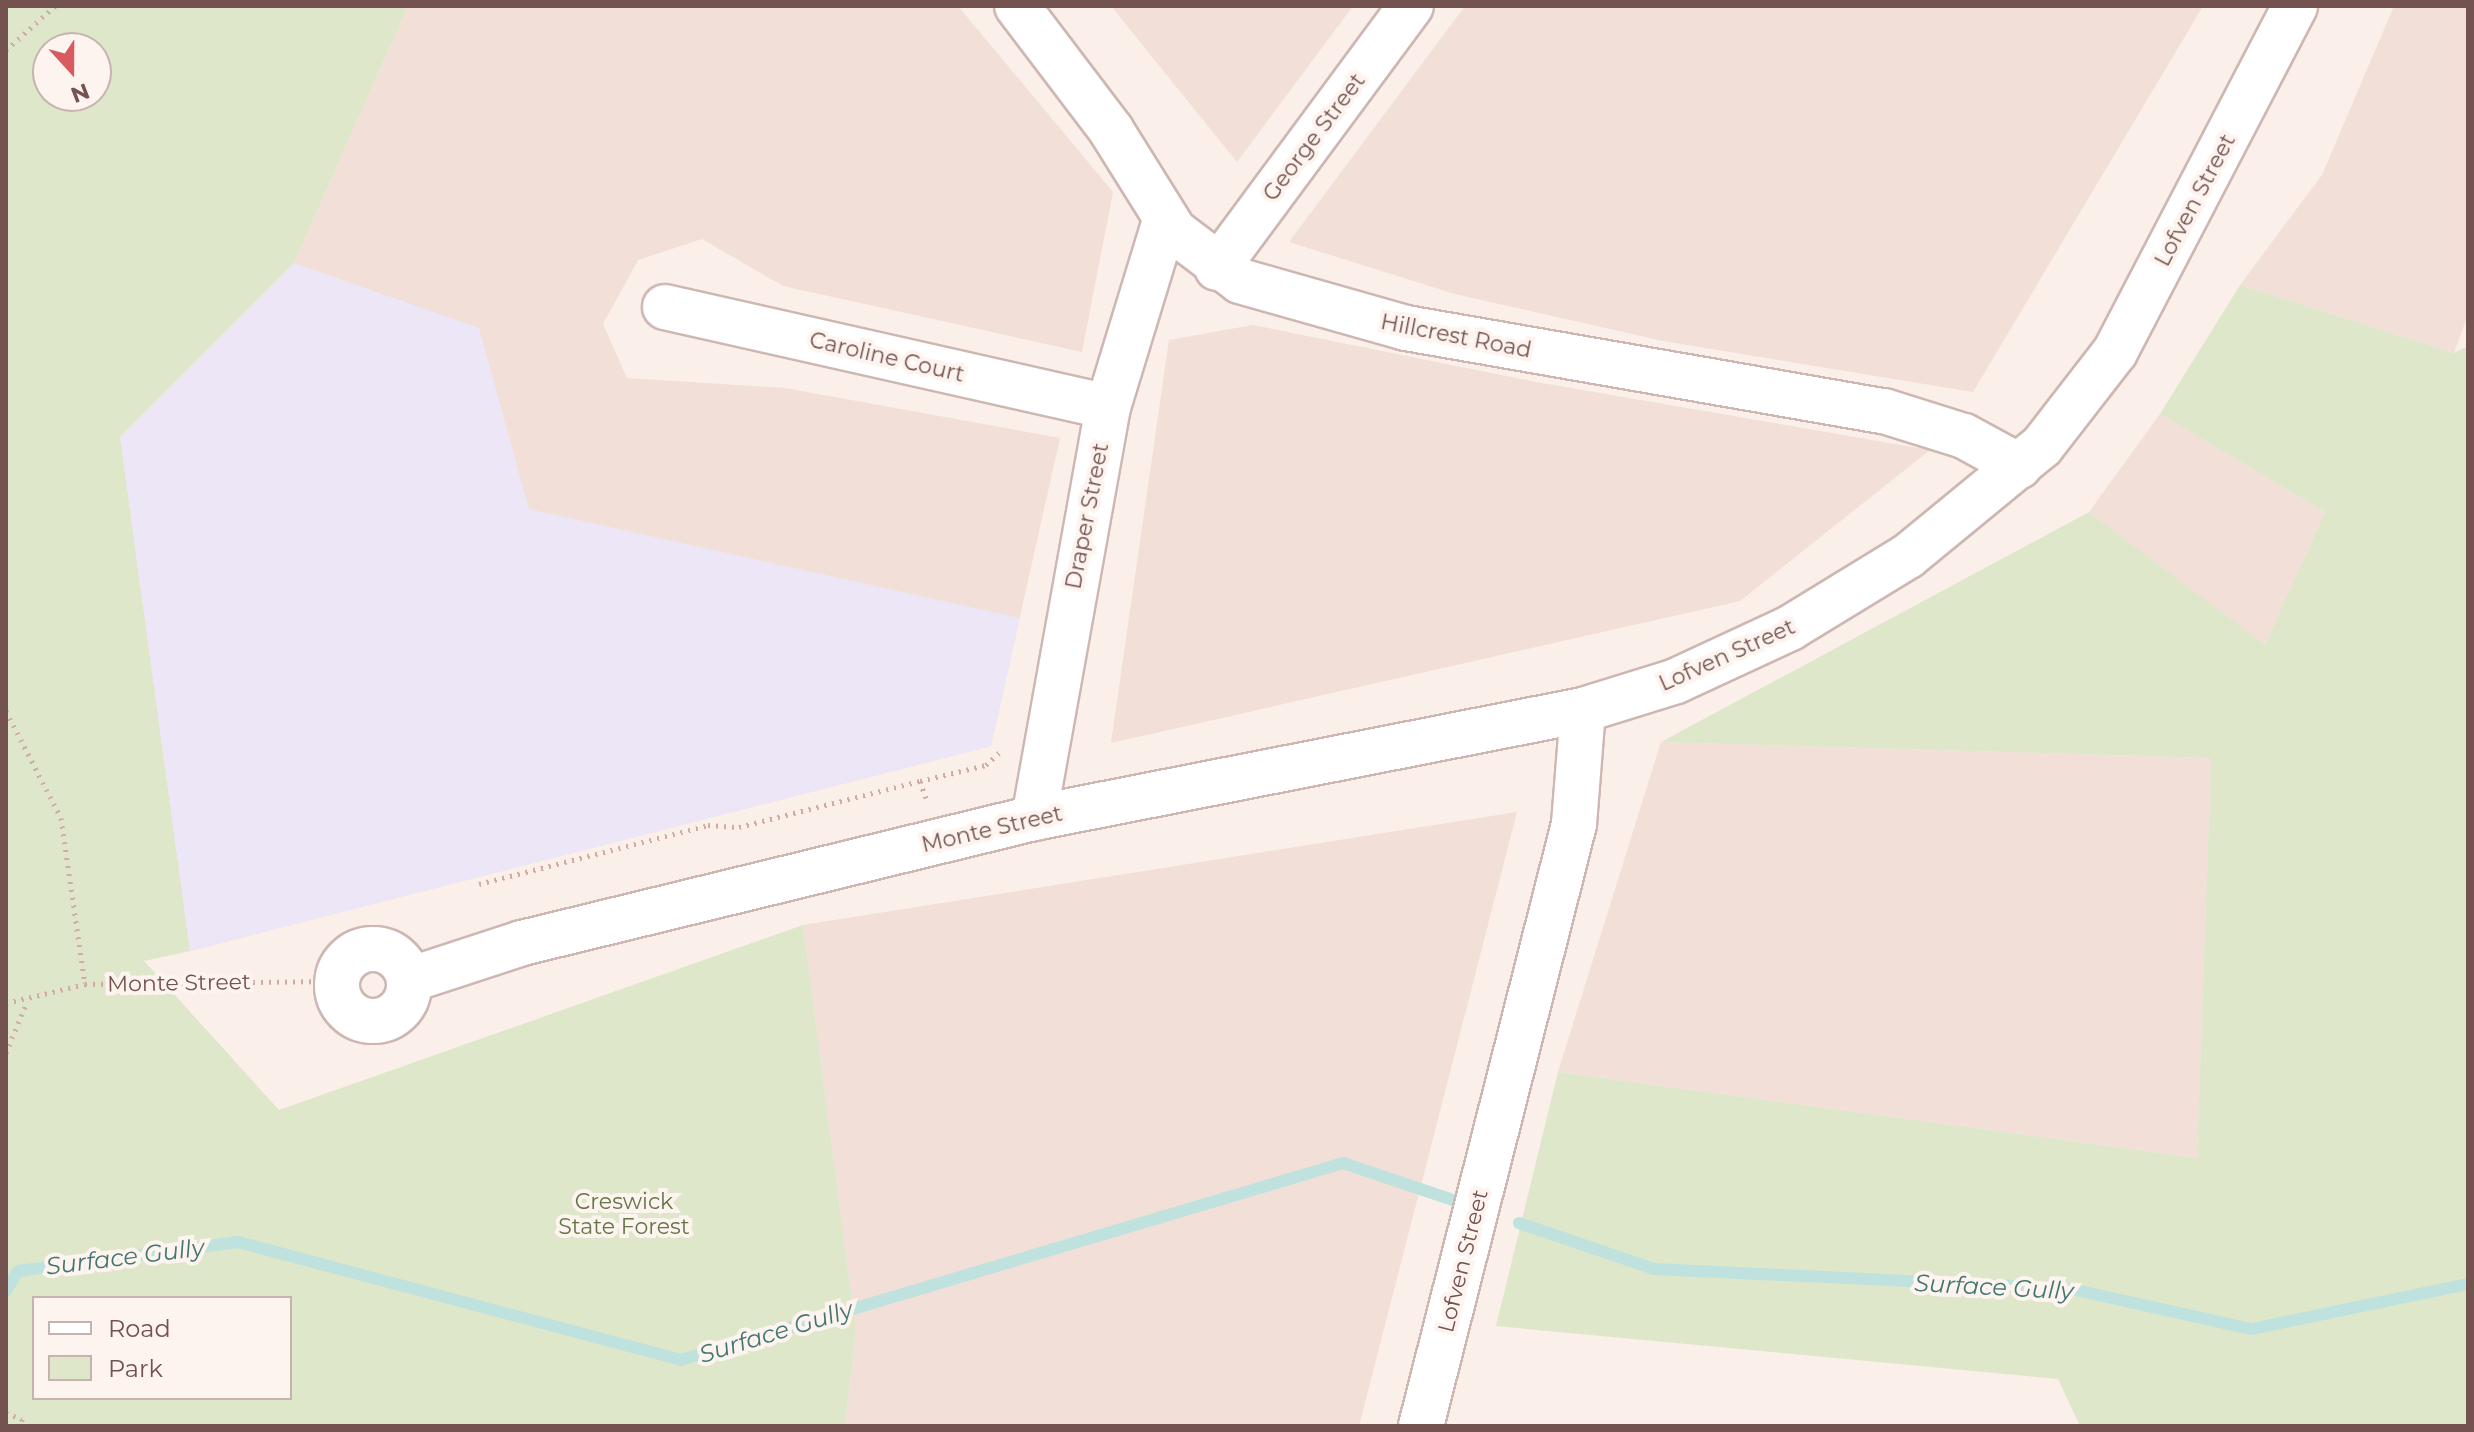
<!DOCTYPE html>
<style>
body{margin:0}
#map{position:relative;width:2474px;height:1432px;overflow:hidden;background:#faefe9;font-family:Montserrat,sans-serif}
div>[style]{position:absolute}
.residential>*{inset:0;background:#f1dfd8}
.education>*{inset:0;background:#ece6f7}
.green>*{inset:0;background:#dee7c9}
.stream>*{height:12px;margin:-6px;padding:0 6px;transform-origin:6px;border-radius:6px;background:#bfe2de}
.path>*{height:5px;margin-top:-2.5px;transform-origin:0;background:repeating-linear-gradient(90deg,#d2aba6 0 2px,transparent 0 8px)}
.roads{filter:drop-shadow(2px 0 #ceb7b3) drop-shadow(-2px 0 #ceb7b3) drop-shadow(0 2px #ceb7b3) drop-shadow(0 -2px #ceb7b3)}
.minor>*{height:44px;margin:-22px;padding:0 22px;transform-origin:22px;border-radius:22px;background:#fff}
.minor>.ring{margin:-22px;padding:0;box-sizing:content-box;background:none;border:44px solid #fff;border-radius:50%}
span{translate:-50% -50%;white-space:nowrap;text-align:center;line-height:1.15;-webkit-text-stroke:8px #fdf4ef;paint-order:stroke}
.street-label{font-size:22px;color:#73524f}
.park-label{font-size:22px;color:#637748}
.water-label{font-size:24px;color:#447670;font-style:italic}
.frame{position:absolute;inset:0;border:8px solid #73524f;pointer-events:none}
.legend{position:absolute;left:32px;top:1296px;width:260px;height:104px;box-sizing:border-box;background:#fdf4ef;border:2px solid #c6b3af;margin:0;padding:10px 14px;list-style:none;font-size:24px;color:#73524f}
.legend li{display:flex;align-items:center;gap:16px;height:40px}
.legend b{width:40px;border:2px solid #c6b3af}
.north{position:absolute;left:32px;top:32px;width:80px;height:80px;box-sizing:border-box;background:#fdf4ef;border:2px solid #c6b3af;border-radius:50%;rotate:159deg;font-size:22px;font-weight:700;line-height:32px;text-align:center;color:#73524f}
.north::after{content:'';display:block;margin:auto;width:28px;height:36px;background:#d85b62;clip-path:polygon(50% 0,100% 100%,50% 72%,0 100%)}
</style>
<div id="map">
<div class="residential">
<div style="clip-path:polygon(408px 6px,958px 6px,1113px 192px,1082px 352px,783px 286px,702px 239px,638px 260px,603px 324px,627px 378px,785px 388px,1060px 438px,991px 746px,190px 951px,294px 263px)"></div>
<div style="clip-path:polygon(1111px 6px,1353px 6px,1237px 162px)"></div>
<div style="clip-path:polygon(1465px 6px,2203px 6px,1973px 392px,1663px 341px,1455px 294px,1289px 242px)"></div>
<div style="clip-path:polygon(2394px 6px,2468px 6px,2468px 314px,2454px 353px,2240px 285px,2322px 175px)"></div>
<div style="clip-path:polygon(1253px 325px,1536px 382px,1930px 450px,1740px 601px,1111px 743px,1169px 340px)"></div>
<div style="clip-path:polygon(2160px 414px,2325px 512px,2265px 646px,2089px 512px)"></div>
<div style="clip-path:polygon(1661px 742px,2211px 758px,2197px 1158px,1558px 1072px)"></div>
<div style="clip-path:polygon(1517px 812px,1359px 1426px,845px 1426px,856px 1331px,803px 925px)"></div>
</div>
<div class="education">
<div style="clip-path:polygon(294px 263px,479px 328px,529px 509px,1020px 618px,991px 746px,190px 951px,120px 437px)"></div>
</div>
<div class="green">
<div style="clip-path:polygon(evenodd,6px 6px,408px 6px,294px 263px,120px 437px,190px 951px,144px 961px,279px 1110px,803px 925px,856px 1331px,845px 1426px,6px 1426px,6px 6px,48px 48px,96px 48px,96px 96px,48px 96px,48px 48px,6px 6px,34px 1298px,290px 1298px,290px 1398px,34px 1398px,34px 1298px)"></div>
<div style="clip-path:polygon(2240px 285px,2454px 353px,2468px 346px,2468px 1426px,2080px 1426px,2058px 1379px,1496px 1326px,1558px 1072px,2197px 1158px,2211px 758px,1661px 742px,2089px 512px,2265px 645px,2325px 512px,2160px 414px)"></div>
</div>
<div class="stream">
<div style="left:1519px;top:1223px;width:143px;rotate:18.8deg"></div>
<div style="left:1654px;top:1269px;width:417px;rotate:2.7deg"></div>
<div style="left:2071px;top:1289px;width:185px;rotate:12.5deg"></div>
<div style="left:2252px;top:1329px;width:221px;rotate:-11.8deg"></div>
<div style="left:6px;top:1291px;width:23px;rotate:-59deg"></div>
<div style="left:18px;top:1271px;width:222px;rotate:-7.5deg"></div>
<div style="left:238px;top:1242px;width:458px;rotate:14.9deg"></div>
<div style="left:681px;top:1360px;width:691px;rotate:-16.57deg"></div>
<div style="left:1343px;top:1163px;width:116px;rotate:18.6deg"></div>
</div>
<div class="path">
<div style="left:6px;top:50px;width:66px;rotate:-41.9deg"></div>
<div style="left:6px;top:711px;width:120px;rotate:62.8deg"></div>
<div style="left:61px;top:818px;width:168px;rotate:81.8deg"></div>
<div style="left:920px;top:781px;width:68px;rotate:-13.6deg"></div>
<div style="left:986px;top:765px;width:23px;rotate:-43deg"></div>
<div style="left:479px;top:884px;width:236px;rotate:-14.4deg"></div>
<div style="left:708px;top:825px;width:31px;rotate:4deg"></div>
<div style="left:739px;top:827px;width:187px;rotate:-14.3deg"></div>
<div style="left:920px;top:781px;width:21px;rotate:71deg"></div>
<div style="left:6px;top:1003px;width:81px;rotate:-13.5deg"></div>
<div style="left:85px;top:984px;width:251px;rotate:-0.7deg"></div>
<div style="left:6px;top:1053px;width:53px;rotate:-67.8deg"></div>
<div style="left:6px;top:1413px;width:17px;rotate:21deg"></div>
<div style="left:22px;top:1419px;width:7px;rotate:98deg"></div>
</div>
<div class="roads">
<div class="minor">
<div style="left:1017px;top:6px;width:156px;rotate:52.8deg"></div>
<div style="left:1111px;top:130px;width:119px;rotate:58deg"></div>
<div style="left:1174px;top:231px;width:83px;rotate:37.1deg"></div>
<div style="left:1240px;top:281px;width:173px;rotate:15.8deg"></div>
<div style="left:1406px;top:328px;width:485px;rotate:9.9deg"></div>
<div style="left:1884px;top:411px;width:84px;rotate:17.4deg"></div>
<div style="left:1964px;top:436px;width:63px;rotate:28.6deg"></div>
<div style="left:1217px;top:268px;width:326px;rotate:-53.5deg"></div>
<div style="left:665px;top:307px;width:454px;rotate:12.7deg"></div>
<div style="left:1034px;top:818px;width:418px;rotate:-79.8deg"></div>
<div style="left:1108px;top:407px;width:195px;rotate:-73deg"></div>
<div class="ring" style="left:337px;top:949px;width:28px;height:28px"></div>
<div style="left:409px;top:980px;width:119px;rotate:-18.1deg"></div>
<div style="left:522px;top:943px;width:527px;rotate:-13.72deg"></div>
<div style="left:1034px;top:818px;width:560px;rotate:-11.13deg"></div>
<div style="left:1421px;top:1426px;width:621px;rotate:-75.74deg"></div>
<div style="left:1574px;top:824px;width:114px;rotate:-85.5deg"></div>
<div style="left:1583px;top:710px;width:97px;rotate:-17.3deg"></div>
<div style="left:1676px;top:681px;width:126px;rotate:-24.9deg"></div>
<div style="left:1790px;top:628px;width:138px;rotate:-31.4deg"></div>
<div style="left:1908px;top:556px;width:173px;rotate:-39.4deg"></div>
<div style="left:2042px;top:446px;width:119px;rotate:-52.2deg"></div>
<div style="left:2115px;top:352px;width:390px;rotate:-62.5deg"></div>
</div>
</div>
<div class="street-label">
<span style="left:1314px;top:137px;rotate:-53deg">George Street</span>
<span style="left:2195px;top:200px;rotate:-62deg">Lofven Street</span>
<span style="left:1456px;top:336px;rotate:11deg">Hillcrest Road</span>
<span style="left:887px;top:357px;rotate:13deg">Caroline Court</span>
<span style="left:1087px;top:516px;rotate:-79deg">Draper Street</span>
<span style="left:1727px;top:655px;rotate:-24deg">Lofven Street</span>
<span style="left:992px;top:829px;rotate:-13deg">Monte Street</span>
<span style="left:179px;top:983px;rotate:-1deg">Monte Street</span>
<span style="left:1463px;top:1261px;rotate:-76deg">Lofven Street</span>
</div>
<div class="park-label">
<span style="left:624px;top:1214px">Creswick<br>State Forest</span>
</div>
<div class="water-label">
<span style="left:125px;top:1257px;rotate:-7deg">Surface Gully</span>
<span style="left:1994px;top:1287px;rotate:3deg">Surface Gully</span>
<span style="left:776px;top:1332px;rotate:-17deg">Surface Gully</span>
</div>
<div class="frame"></div>
<ul class="legend">
<li><b style="height:10px;background:#fff"></b>Road</li>
<li><b style="height:22px;background:#dee7c9"></b>Park</li>
</ul>
<div class="north">N</div>
</div>
